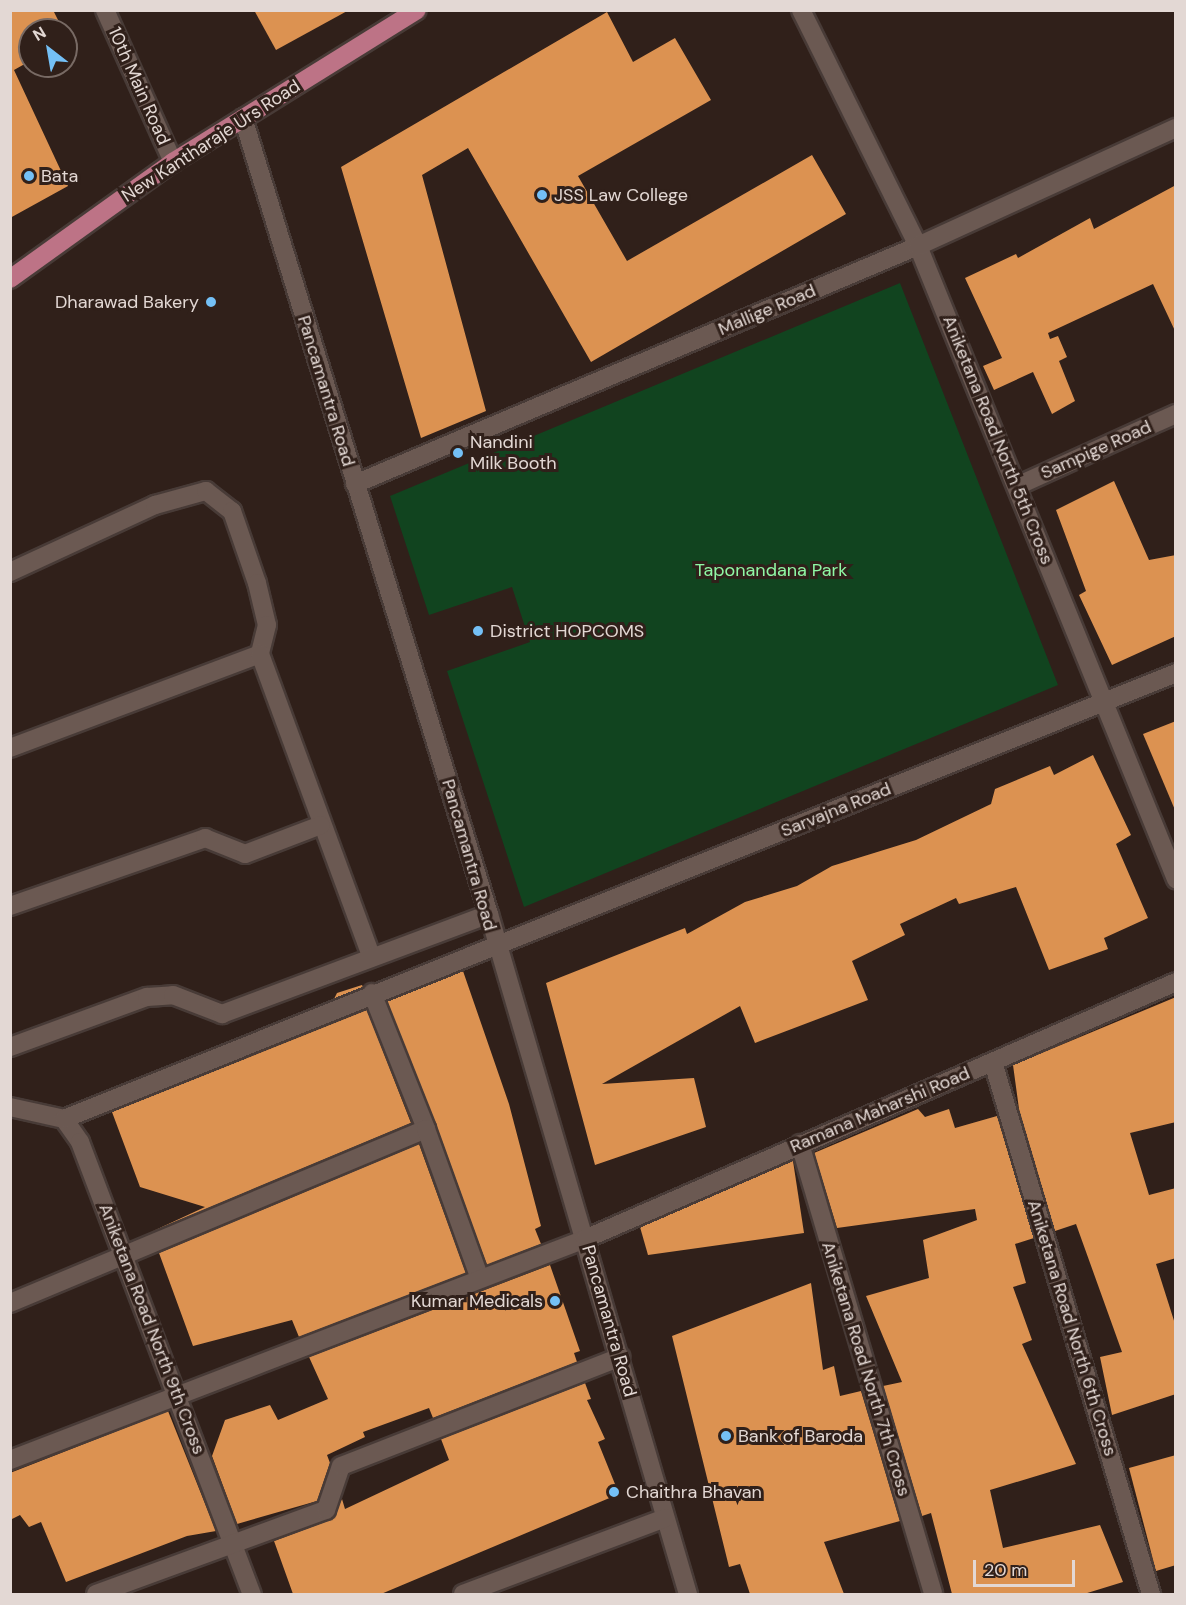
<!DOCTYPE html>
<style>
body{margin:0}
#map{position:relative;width:1186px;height:1605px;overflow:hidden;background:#30201a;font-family:"DM Sans",sans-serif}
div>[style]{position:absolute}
.green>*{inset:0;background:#11441f}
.building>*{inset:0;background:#dc9251}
.roads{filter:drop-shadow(2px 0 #483b37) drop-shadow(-2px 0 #483b37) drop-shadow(0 2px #483b37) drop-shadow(0 -2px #483b37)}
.minor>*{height:18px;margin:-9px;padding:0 9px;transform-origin:9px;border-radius:9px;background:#6b5952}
.major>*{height:18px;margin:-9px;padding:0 9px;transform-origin:9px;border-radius:9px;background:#bd7386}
.dots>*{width:16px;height:16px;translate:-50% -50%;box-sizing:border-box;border:3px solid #30201a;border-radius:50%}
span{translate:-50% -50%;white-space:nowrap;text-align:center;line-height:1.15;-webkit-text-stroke:6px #30201a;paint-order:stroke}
.street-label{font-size:18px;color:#e3d8d4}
.poi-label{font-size:18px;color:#e3d8d4}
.left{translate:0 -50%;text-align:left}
.right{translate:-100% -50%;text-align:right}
.park-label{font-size:18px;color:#90f8a5}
.frame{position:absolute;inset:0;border:12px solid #e3d8d4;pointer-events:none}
.north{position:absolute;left:18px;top:18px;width:60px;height:60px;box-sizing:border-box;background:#30201a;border:2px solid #786a64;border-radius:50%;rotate:329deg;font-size:16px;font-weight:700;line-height:24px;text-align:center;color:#e3d8d4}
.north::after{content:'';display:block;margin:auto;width:21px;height:27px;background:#74c0f6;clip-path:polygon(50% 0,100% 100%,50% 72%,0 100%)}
.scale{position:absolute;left:973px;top:1560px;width:102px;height:27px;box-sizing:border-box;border:3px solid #e3d8d4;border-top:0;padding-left:8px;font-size:18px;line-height:21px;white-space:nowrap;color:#e3d8d4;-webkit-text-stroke:4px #30201a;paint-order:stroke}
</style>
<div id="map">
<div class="green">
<div style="clip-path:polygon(900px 283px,1058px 685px,524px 907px,447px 671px,530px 642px,512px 587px,429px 615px,390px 496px)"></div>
</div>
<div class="building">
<div style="clip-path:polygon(10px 10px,53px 10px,63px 30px,30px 30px,30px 61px,14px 70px,68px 186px,10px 218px)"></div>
<div style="clip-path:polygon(254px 10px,349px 10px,276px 50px)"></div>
<div style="clip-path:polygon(607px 12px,633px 62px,675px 38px,711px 100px,578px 176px,627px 261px,812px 155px,846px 214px,591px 362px,468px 148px,422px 175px,486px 411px,421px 438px,341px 167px)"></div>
<div style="clip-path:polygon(1176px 185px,1176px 333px,1153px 284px,1048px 333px,1050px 339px,1058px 336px,1067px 357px,1059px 361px,1075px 401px,1052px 414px,1033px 372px,994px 390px,983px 366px,1002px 358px,965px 278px,1016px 254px,1018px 258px,1090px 218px,1094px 229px)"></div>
<div style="clip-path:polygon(1114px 481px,1149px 560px,1176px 555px,1176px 636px,1112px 665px,1079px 595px,1086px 591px,1056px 510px)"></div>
<div style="clip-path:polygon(1176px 721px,1176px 810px,1175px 810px,1143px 734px)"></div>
<div style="clip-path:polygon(1093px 755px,1131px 835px,1116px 844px,1148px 918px,1104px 938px,1108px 949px,1049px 970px,1016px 887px,959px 904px,956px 898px,900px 924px,905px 935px,852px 961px,868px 1000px,755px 1043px,740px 1006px,602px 1084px,694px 1078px,706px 1127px,595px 1165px,546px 983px,685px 928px,687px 934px,745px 902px,797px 886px,832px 866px,916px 840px,991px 804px,995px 789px,1050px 766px,1054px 775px)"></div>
<div style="clip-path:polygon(463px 971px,509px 1104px,541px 1226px,535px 1229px,541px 1244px,487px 1265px,387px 1001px)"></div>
<div style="clip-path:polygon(362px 985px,363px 987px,334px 999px,337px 993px)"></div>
<div style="clip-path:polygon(1176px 997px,1176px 1122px,1130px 1133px,1149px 1195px,1176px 1188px,1176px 1258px,1156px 1264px,1176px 1327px,1176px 1394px,1112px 1415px,1100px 1357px,1122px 1352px,1076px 1224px,1055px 1231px,1019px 1109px,1013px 1065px)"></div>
<div style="clip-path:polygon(367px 1010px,411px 1123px,151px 1232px,205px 1207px,140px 1187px,112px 1112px)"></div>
<div style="clip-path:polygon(918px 1109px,925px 1117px,949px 1109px,955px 1128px,997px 1116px,1034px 1238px,1015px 1244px,1026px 1283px,1013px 1287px,1032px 1340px,1022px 1344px,1076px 1464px,990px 1490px,1003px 1548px,1100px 1525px,1123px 1582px,1084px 1594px,952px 1594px,931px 1513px,922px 1516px,883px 1386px,902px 1382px,866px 1296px,929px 1278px,923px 1240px,977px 1220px,975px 1209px,837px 1228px,814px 1153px)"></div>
<div style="clip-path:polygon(419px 1144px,466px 1273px,299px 1337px,292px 1320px,193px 1346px,159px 1253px)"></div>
<div style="clip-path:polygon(793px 1161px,804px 1233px,648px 1255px,640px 1227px)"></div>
<div style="clip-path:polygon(550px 1265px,580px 1351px,574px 1353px,577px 1362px,433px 1418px,429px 1408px,363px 1432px,365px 1437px,327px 1455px,330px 1463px,317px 1501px,237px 1524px,212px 1456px,225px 1420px,270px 1405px,278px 1420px,328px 1399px,309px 1357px)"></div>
<div style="clip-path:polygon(811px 1283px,823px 1370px,834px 1366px,840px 1396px,861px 1391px,900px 1521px,824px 1542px,844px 1594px,750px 1594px,740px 1564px,729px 1567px,672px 1336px)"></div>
<div style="clip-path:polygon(585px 1383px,591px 1399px,587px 1400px,605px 1439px,598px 1442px,619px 1494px,381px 1594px,293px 1594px,274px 1541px,330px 1520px,342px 1499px,345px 1509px,449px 1460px,441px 1439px)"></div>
<div style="clip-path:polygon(168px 1411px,216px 1531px,187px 1536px,66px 1582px,41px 1522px,29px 1527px,20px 1515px,10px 1520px,10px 1473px)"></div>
<div style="clip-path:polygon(1176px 1455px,1176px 1565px,1156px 1571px,1129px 1468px)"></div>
</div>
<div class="roads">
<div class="minor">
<div style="left:105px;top:10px;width:167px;rotate:65.9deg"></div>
<div style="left:801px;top:10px;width:263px;rotate:63.6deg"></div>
<div style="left:918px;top:246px;width:684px;rotate:67.83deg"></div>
<div style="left:243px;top:118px;width:833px;rotate:72.83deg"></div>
<div style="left:489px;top:914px;width:709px;rotate:73.69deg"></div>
<div style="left:355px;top:484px;width:611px;rotate:-22.92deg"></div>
<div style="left:918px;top:246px;width:284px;rotate:-24.6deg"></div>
<div style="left:1017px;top:486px;width:175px;rotate:-24.4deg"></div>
<div style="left:10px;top:572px;width:160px;rotate:-24.8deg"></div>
<div style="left:155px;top:505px;width:53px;rotate:-15.4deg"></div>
<div style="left:206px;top:491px;width:33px;rotate:38deg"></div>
<div style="left:232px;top:511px;width:76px;rotate:70.9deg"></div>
<div style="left:257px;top:583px;width:43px;rotate:76.6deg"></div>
<div style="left:267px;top:625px;width:30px;rotate:104deg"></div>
<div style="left:10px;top:748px;width:267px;rotate:-20.6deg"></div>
<div style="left:260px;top:654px;width:322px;rotate:69.8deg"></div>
<div style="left:10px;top:906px;width:207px;rotate:-19.2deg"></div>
<div style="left:205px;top:838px;width:43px;rotate:21.8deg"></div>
<div style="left:245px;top:854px;width:81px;rotate:-20.9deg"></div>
<div style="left:372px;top:993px;width:146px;rotate:68.3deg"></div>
<div style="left:10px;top:1047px;width:146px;rotate:-20.1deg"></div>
<div style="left:147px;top:997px;width:26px;rotate:-4deg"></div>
<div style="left:173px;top:995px;width:53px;rotate:21.2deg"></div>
<div style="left:222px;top:1014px;width:285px;rotate:-20.5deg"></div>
<div style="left:993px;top:1062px;width:555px;rotate:73.46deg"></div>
<div style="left:10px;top:1107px;width:55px;rotate:12.5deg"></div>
<div style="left:64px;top:1119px;width:28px;rotate:55deg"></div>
<div style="left:80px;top:1142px;width:484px;rotate:69.2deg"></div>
<div style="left:64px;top:1119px;width:1198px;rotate:-21.85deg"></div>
<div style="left:800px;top:1144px;width:469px;rotate:73.5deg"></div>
<div style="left:10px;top:1303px;width:451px;rotate:-22.7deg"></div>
<div style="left:426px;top:1129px;width:159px;rotate:70.2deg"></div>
<div style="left:10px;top:1460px;width:616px;rotate:-21.02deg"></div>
<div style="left:585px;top:1239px;width:644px;rotate:-23.5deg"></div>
<div style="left:96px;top:1594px;width:245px;rotate:-20.1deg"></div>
<div style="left:326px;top:1510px;width:46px;rotate:-71.2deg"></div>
<div style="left:341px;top:1466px;width:300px;rotate:-21.3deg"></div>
<div style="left:463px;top:1594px;width:216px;rotate:-20.6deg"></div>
</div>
<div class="major">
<div style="left:10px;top:279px;width:201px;rotate:-35.7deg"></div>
<div style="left:173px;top:162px;width:287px;rotate:-31.9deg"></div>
</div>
</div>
<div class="dots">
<div style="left:29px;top:176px;background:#74c0f6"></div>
<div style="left:542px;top:195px;background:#74c0f6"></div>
<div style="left:211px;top:302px;background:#74c0f6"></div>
<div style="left:458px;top:453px;background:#74c0f6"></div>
<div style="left:478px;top:631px;background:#74c0f6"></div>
<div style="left:555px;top:1301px;background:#74c0f6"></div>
<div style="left:726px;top:1436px;background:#74c0f6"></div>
<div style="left:614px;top:1492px;background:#74c0f6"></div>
</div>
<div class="street-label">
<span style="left:139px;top:86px;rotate:66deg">10th Main Road</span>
<span style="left:211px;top:141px;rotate:-33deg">New Kantharaje Urs Road</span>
<span style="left:767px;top:310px;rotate:-23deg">Mallige Road</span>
<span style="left:326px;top:391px;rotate:73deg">Pancamantra Road</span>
<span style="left:998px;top:440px;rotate:68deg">Aniketana Road North 5th Cross</span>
<span style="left:1096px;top:450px;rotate:-24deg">Sampige Road</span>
<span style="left:836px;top:810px;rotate:-22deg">Sarvajna Road</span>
<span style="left:469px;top:855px;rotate:74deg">Pancamantra Road</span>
<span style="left:880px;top:1110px;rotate:-23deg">Ramana Maharshi Road</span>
<span style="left:609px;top:1321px;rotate:74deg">Pancamantra Road</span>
<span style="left:1072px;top:1328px;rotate:73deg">Aniketana Road North 6th Cross</span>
<span style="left:152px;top:1329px;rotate:69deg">Aniketana Road North 9th Cross</span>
<span style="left:866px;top:1369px;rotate:73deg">Aniketana Road North 7th Cross</span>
</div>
<div class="poi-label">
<span class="left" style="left:41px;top:176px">Bata</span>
<span class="left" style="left:554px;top:195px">JSS Law College</span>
<span class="right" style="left:199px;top:302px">Dharawad Bakery</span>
<span class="left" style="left:470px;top:453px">Nandini<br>Milk Booth</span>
<span class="left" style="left:490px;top:631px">District HOPCOMS</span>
<span class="right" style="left:543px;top:1301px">Kumar Medicals</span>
<span class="left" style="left:738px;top:1436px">Bank of Baroda</span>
<span class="left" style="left:626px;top:1492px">Chaithra Bhavan</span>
</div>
<div class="park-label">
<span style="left:771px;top:570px">Taponandana Park</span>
</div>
<div class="frame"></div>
<div class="north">N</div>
<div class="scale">20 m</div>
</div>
